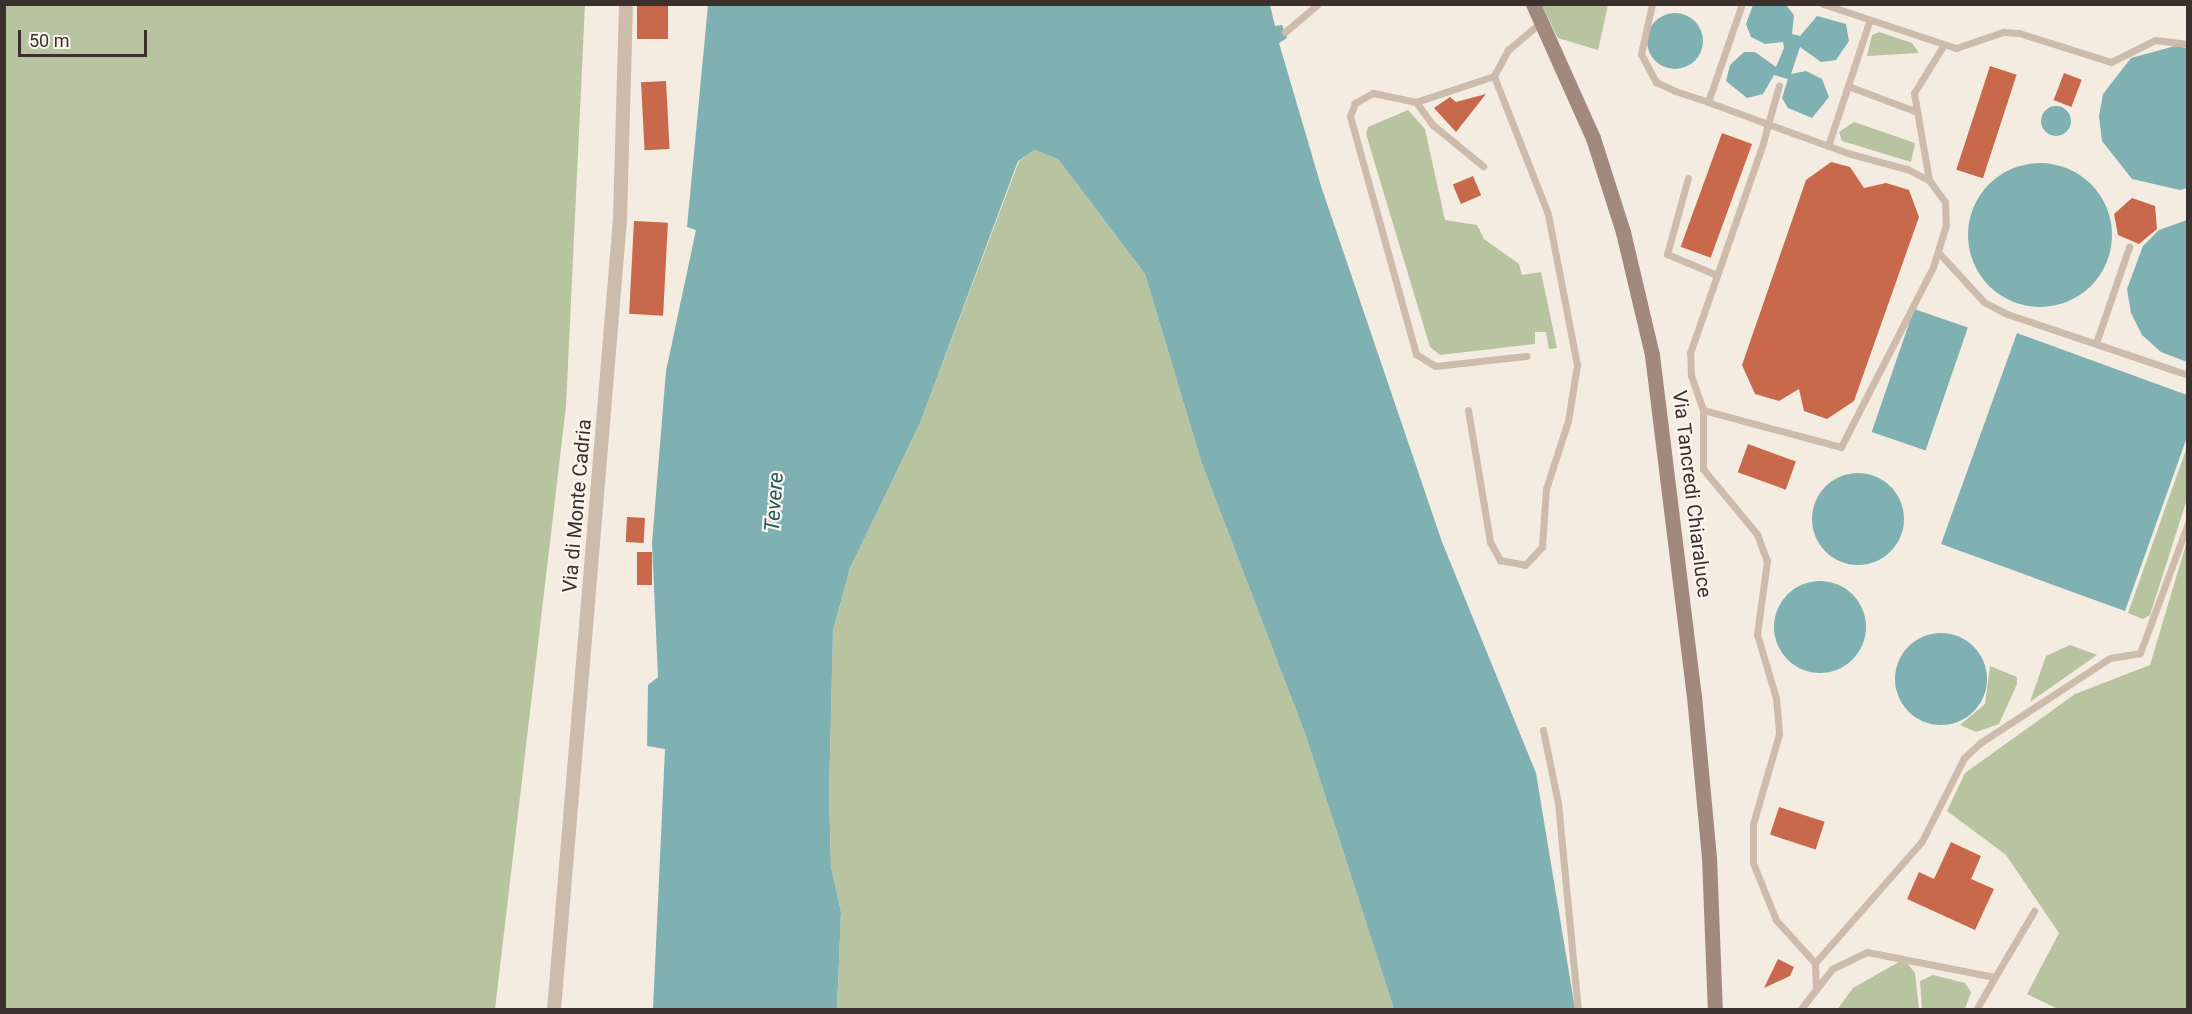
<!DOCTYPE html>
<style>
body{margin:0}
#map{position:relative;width:2192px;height:1014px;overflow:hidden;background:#f4ebe1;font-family:Roboto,sans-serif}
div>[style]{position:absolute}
.green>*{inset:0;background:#b8c4a0}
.water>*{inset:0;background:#7fb0b2;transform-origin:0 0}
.round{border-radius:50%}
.building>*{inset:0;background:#c8694b;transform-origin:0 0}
.lane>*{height:7px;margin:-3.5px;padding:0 3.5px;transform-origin:3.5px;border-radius:3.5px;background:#cdbbac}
.street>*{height:14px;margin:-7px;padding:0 7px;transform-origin:7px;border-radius:7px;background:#cdbbac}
.secondary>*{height:15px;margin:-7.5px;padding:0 7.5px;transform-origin:7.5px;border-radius:7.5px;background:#a18a7d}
span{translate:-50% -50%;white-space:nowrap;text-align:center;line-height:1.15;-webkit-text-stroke:4.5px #fbf5ee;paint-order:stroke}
.street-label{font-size:20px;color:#3b302b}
.water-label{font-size:21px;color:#1f5a5e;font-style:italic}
.frame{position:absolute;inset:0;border:6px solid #3b302b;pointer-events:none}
.scale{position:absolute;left:18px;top:30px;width:129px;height:27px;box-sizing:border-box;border:3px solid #3b302b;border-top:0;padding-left:8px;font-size:18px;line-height:21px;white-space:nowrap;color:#3b302b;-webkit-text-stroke:4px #fbf5ee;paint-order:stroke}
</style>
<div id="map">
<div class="green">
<div style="clip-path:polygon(5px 4px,585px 5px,566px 406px,495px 1009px,5px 1009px)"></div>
<div style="clip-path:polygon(1542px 5px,1608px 5px,1598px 50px,1558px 38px)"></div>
<div style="clip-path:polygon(1879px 32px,1912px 43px,1919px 53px,1867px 56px,1872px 35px)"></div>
<div style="clip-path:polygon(1408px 110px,1425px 129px,1445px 220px,1477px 225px,1484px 239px,1519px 264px,1522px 275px,1541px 272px,1557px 348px,1549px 349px,1546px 332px,1535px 332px,1535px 344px,1440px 355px,1430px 347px,1366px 134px,1368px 127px)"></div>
<div style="clip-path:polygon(1854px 122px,1915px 143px,1911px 162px,1842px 141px,1839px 132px)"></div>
<div style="clip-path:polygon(1035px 150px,1058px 159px,1145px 274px,1201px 461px,1306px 736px,1394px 1009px,837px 1010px,841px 912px,831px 867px,829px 796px,833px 632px,850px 568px,920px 423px,1019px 161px)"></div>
<div style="clip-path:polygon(2187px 447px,2187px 499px,2150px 615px,2143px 619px,2128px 613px)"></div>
<div style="clip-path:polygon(2187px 541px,2187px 1009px,2058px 1009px,2027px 994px,2059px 933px,2006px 855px,1947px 811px,1965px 773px,2075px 694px,2150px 665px)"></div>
<div style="clip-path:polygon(2070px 645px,2097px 655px,2030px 702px,2046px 656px)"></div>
<div style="clip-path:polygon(1990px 666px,2017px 677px,2017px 684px,1999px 724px,1976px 732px,1960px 725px,1985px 704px)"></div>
<div style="clip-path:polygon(1904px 959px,1915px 973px,1919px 1009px,1837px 1010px,1853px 988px)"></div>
<div style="clip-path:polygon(1933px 975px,1965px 983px,1971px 992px,1965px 1009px,1922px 1009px,1920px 981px)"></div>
</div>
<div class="water">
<div style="clip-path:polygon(708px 5px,1270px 5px,1275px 26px,1282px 25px,1287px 38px,1279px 43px,1321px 186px,1442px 542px,1536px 773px,1575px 1009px,1394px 1009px,1306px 736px,1201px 461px,1145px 274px,1058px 159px,1035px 150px,1018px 161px,920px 423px,850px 568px,833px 631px,829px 796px,831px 867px,841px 912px,837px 1009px,653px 1009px,665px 749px,647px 746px,648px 685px,658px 677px,652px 543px,666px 371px,696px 230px,687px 227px)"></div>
<div style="clip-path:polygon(1753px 5px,1786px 5px,1794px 15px,1792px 34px,1800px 36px,1817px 16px,1846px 24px,1849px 41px,1836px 60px,1821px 62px,1800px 47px,1791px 74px,1806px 71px,1822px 79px,1829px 97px,1812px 118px,1788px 108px,1782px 98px,1788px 79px,1774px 75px,1763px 94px,1747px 98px,1726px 81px,1730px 65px,1744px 52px,1755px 52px,1776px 67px,1784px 48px,1783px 42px,1765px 44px,1751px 37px,1746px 24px)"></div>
<div class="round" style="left:1647px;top:13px;width:56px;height:56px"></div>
<div style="clip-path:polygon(2175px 46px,2187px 48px,2187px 188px,2180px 190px,2132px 179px,2102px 141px,2099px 116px,2103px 94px,2131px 58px)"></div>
<div class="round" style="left:2041px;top:106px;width:30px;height:30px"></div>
<div class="round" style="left:1968px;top:163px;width:144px;height:144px"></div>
<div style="clip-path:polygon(2187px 220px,2188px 220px,2187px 362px,2161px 352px,2142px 335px,2131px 313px,2127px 289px,2143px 246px,2159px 230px)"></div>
<div style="left:1914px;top:309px;width:57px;height:130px;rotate:19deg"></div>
<div style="clip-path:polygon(2017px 333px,2187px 395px,2187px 437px,2125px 611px,1941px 544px)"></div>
<div class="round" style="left:1812px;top:473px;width:92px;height:92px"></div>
<div class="round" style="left:1774px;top:581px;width:92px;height:92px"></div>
<div class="round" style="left:1895px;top:633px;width:92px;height:92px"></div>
</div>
<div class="building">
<div style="left:637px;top:4px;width:31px;height:35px"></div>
<div style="left:1990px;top:66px;width:28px;height:109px;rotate:18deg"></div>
<div style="left:2064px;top:73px;width:19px;height:29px;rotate:21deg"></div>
<div style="left:666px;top:81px;width:68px;height:25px;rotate:87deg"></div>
<div style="clip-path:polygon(1486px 94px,1456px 132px,1434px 108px,1450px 97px,1456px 102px)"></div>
<div style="left:1722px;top:133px;width:32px;height:121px;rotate:20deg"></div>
<div style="clip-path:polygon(1831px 162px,1850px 167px,1864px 188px,1886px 183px,1909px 190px,1919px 217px,1854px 401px,1827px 419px,1804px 411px,1799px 389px,1779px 401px,1755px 394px,1742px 365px,1806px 180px)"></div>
<div style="left:1473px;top:176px;width:21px;height:22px;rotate:67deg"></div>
<div style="clip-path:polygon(2132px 198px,2155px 206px,2157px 229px,2139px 244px,2118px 235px,2114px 214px)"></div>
<div style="left:634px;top:221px;width:34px;height:93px;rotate:3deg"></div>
<div style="left:1748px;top:444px;width:51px;height:30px;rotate:20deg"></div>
<div style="left:627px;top:517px;width:18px;height:25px;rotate:3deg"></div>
<div style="left:637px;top:552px;width:15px;height:33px"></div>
<div style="left:1779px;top:807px;width:48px;height:29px;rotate:18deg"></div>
<div style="clip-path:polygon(1951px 842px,1981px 856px,1971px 879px,1994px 889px,1975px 930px,1907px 899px,1919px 872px,1934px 879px)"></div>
<div style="clip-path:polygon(1778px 959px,1794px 967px,1790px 976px,1764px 988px)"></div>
</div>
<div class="lane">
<div style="left:1652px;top:4px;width:51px;rotate:102.4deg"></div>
<div style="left:1641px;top:54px;width:32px;rotate:62deg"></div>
<div style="left:1656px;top:82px;width:21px;rotate:25deg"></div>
<div style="left:1675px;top:91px;width:35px;rotate:18deg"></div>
<div style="left:1708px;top:102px;width:64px;rotate:20.1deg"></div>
<div style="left:1768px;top:124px;width:88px;rotate:19.9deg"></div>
<div style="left:1851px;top:154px;width:58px;rotate:15deg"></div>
<div style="left:1907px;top:169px;width:25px;rotate:27deg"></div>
<div style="left:1929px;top:180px;width:27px;rotate:54deg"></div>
<div style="left:1945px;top:202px;width:23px;rotate:88deg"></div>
<div style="left:1946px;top:225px;width:44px;rotate:107.2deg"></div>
<div style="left:1933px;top:267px;width:202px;rotate:117.1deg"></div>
<div style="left:1841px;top:447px;width:143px;rotate:-165deg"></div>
<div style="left:1703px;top:410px;width:36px;rotate:-109deg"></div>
<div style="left:1691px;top:376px;width:23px;rotate:-92deg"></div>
<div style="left:1690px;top:353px;width:222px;rotate:-70.8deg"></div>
<div style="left:1763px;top:143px;width:20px;rotate:-75deg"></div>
<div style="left:1768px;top:124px;width:40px;rotate:-74deg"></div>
<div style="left:1823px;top:4px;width:140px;rotate:18.3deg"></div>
<div style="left:1956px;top:48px;width:50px;rotate:-18.8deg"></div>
<div style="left:2003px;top:32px;width:16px;rotate:4deg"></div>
<div style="left:2019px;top:33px;width:96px;rotate:17.5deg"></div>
<div style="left:2111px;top:62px;width:49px;rotate:-26.6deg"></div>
<div style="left:2155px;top:40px;width:33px;rotate:7deg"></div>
<div style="left:1285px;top:32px;width:43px;rotate:-40.3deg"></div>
<div style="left:1494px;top:76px;width:82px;rotate:161.6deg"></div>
<div style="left:1416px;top:102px;width:44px;rotate:-168.2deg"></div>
<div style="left:1373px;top:93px;width:21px;rotate:151deg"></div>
<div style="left:1355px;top:103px;width:14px;rotate:111deg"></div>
<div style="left:1350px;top:116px;width:247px;rotate:74.5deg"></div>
<div style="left:1416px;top:354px;width:22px;rotate:32deg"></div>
<div style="left:1435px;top:366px;width:92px;rotate:-6.3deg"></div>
<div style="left:1848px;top:86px;width:74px;rotate:20.6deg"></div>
<div style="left:1416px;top:102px;width:29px;rotate:54deg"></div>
<div style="left:1433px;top:125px;width:65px;rotate:39.4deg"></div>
<div style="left:1708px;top:102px;width:104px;rotate:-70.9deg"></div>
<div style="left:1828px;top:146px;width:131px;rotate:-71.7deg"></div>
<div style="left:1688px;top:178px;width:79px;rotate:105.4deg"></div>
<div style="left:1667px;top:254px;width:54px;rotate:22.8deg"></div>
<div style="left:1929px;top:180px;width:88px;rotate:-99.8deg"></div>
<div style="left:1914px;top:93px;width:55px;rotate:-58.3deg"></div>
<div style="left:1938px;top:252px;width:68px;rotate:47.4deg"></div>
<div style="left:1984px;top:302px;width:26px;rotate:28deg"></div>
<div style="left:2007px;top:314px;width:191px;rotate:18.6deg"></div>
<div style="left:2096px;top:343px;width:102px;rotate:-71deg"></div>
<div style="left:1468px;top:410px;width:134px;rotate:80.5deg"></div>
<div style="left:1490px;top:542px;width:21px;rotate:61deg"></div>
<div style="left:1500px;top:560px;width:25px;rotate:11deg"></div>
<div style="left:1525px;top:565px;width:25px;rotate:-47deg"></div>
<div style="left:1542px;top:547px;width:58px;rotate:-86.1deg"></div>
<div style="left:1546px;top:489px;width:71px;rotate:-72.1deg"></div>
<div style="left:1568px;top:421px;width:57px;rotate:-80.9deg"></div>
<div style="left:1577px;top:365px;width:154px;rotate:-100.9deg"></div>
<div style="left:1548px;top:214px;width:148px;rotate:-111.4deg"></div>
<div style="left:1494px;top:76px;width:30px;rotate:-62deg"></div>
<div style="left:1508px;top:50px;width:42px;rotate:-40.2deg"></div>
<div style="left:1703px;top:410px;width:59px;rotate:90deg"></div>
<div style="left:1703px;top:469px;width:85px;rotate:50.3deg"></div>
<div style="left:1757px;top:534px;width:29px;rotate:70deg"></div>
<div style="left:1767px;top:561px;width:74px;rotate:97.8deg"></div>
<div style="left:1757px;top:634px;width:67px;rotate:73.5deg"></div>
<div style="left:1776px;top:698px;width:36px;rotate:85deg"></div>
<div style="left:1779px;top:734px;width:94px;rotate:106.1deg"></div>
<div style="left:1753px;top:824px;width:39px;rotate:90deg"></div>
<div style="left:1753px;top:863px;width:61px;rotate:68deg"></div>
<div style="left:1776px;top:920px;width:58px;rotate:47.8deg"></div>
<div style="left:1815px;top:963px;width:23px;rotate:88deg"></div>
<div style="left:1543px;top:730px;width:75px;rotate:78.4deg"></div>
<div style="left:1558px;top:803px;width:208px;rotate:84.5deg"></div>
<div style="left:1815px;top:963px;width:162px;rotate:-48.7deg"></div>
<div style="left:1922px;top:841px;width:93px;rotate:-63.2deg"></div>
<div style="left:1964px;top:758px;width:22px;rotate:-43deg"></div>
<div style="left:1980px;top:743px;width:155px;rotate:-33.2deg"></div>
<div style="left:2110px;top:658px;width:30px;rotate:-9deg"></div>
<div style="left:2140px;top:653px;width:139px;rotate:-69.7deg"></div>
<div style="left:1995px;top:977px;width:77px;rotate:-59.4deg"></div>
<div style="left:1800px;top:1010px;width:52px;rotate:-52deg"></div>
<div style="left:1832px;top:969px;width:39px;rotate:-26deg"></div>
<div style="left:1867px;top:952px;width:130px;rotate:11.1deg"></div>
<div style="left:1995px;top:977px;width:38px;rotate:120deg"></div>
</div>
<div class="street">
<div style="left:554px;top:1010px;width:794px;rotate:-85.23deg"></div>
<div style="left:620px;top:219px;width:215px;rotate:-88.4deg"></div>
</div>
<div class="secondary">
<div style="left:1533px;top:4px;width:147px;rotate:65.9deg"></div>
<div style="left:1593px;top:138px;width:99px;rotate:72.3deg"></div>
<div style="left:1623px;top:232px;width:126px;rotate:76.7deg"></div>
<div style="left:1652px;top:355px;width:344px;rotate:83deg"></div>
<div style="left:1694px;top:696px;width:162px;rotate:84.7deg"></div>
<div style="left:1709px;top:857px;width:153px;rotate:87.8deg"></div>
</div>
<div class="street-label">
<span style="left:1692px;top:494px;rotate:83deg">Via Tancredi Chiaraluce</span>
<span style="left:577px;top:506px;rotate:-85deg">Via di Monte Cadria</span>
</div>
<div class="water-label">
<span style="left:774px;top:502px;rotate:-86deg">Tevere</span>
</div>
<div class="frame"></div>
<div class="scale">50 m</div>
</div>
